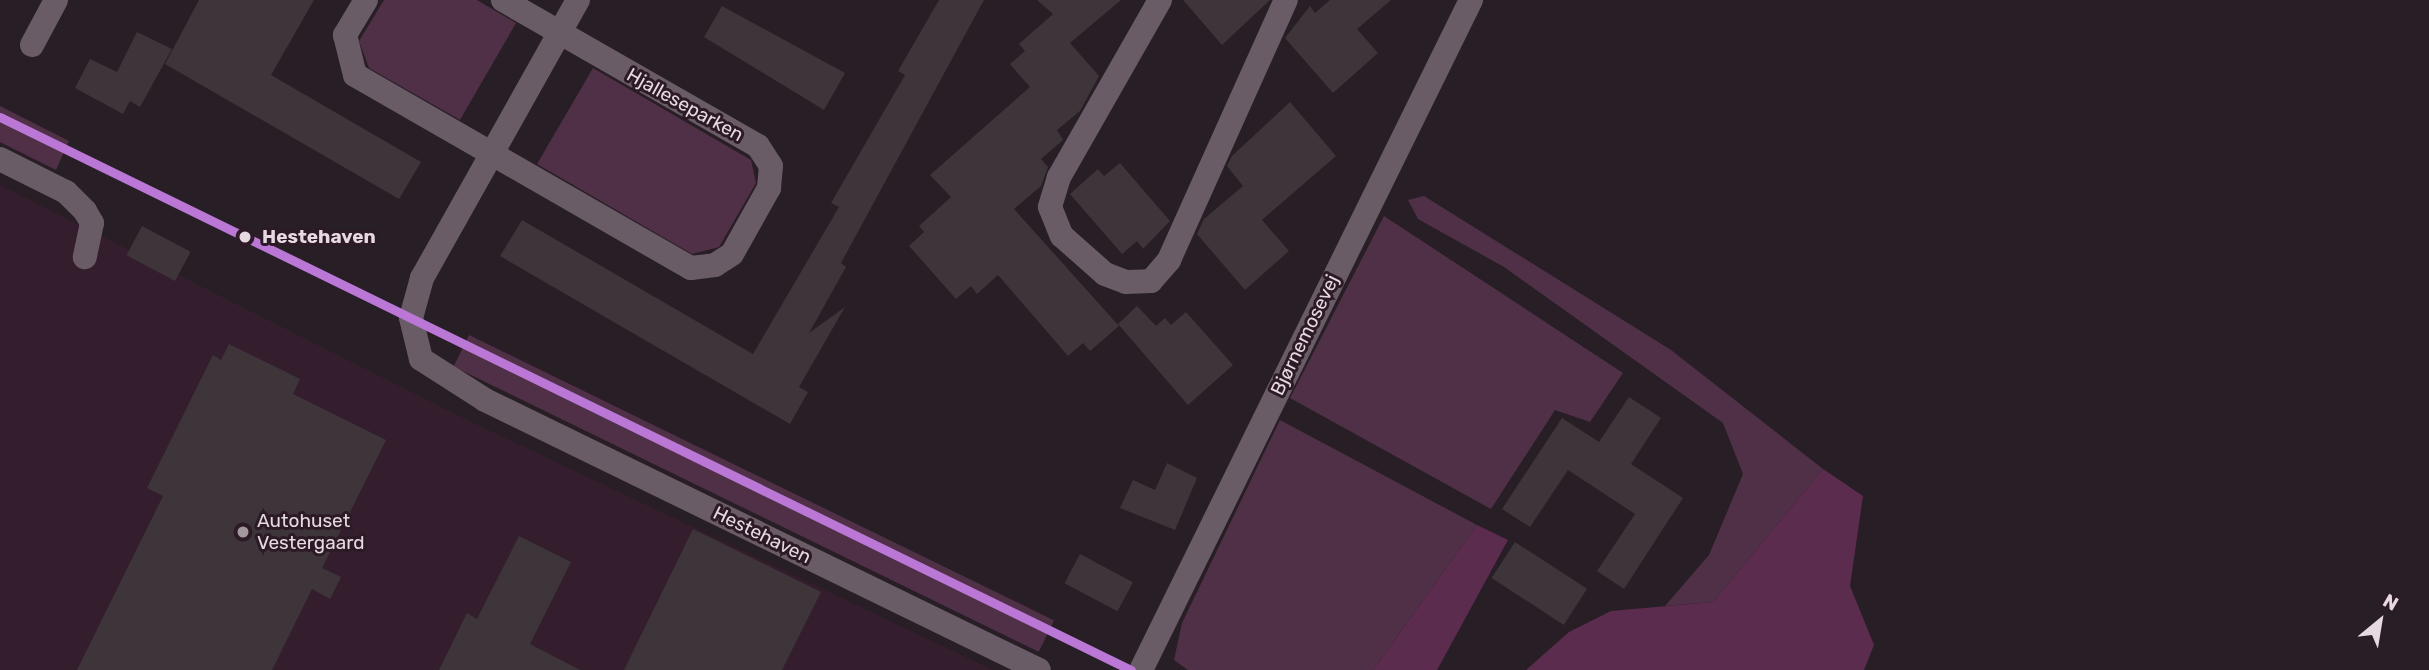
<!DOCTYPE html>
<meta charset="utf-8">
<style>
body{margin:0}
#map{position:relative;width:2429px;height:670px;overflow:hidden;background:#281e25;font-family:Rubik,sans-serif}
div>[style]{position:absolute}
.built>*{inset:0;background:#341e2e}
.green>*{inset:0;background:#503047;transform-origin:0 0}
.forest>*{inset:0;background:#5c2c4f}
.building>*{inset:0;background:#3d353a;transform-origin:0 0}
.minor>*{height:24px;margin:-12px;padding:0 12px;transform-origin:12px;border-radius:12px;background:#695c66}
.tram-1>*{height:9px;margin:-4.5px;padding:0 4.5px;transform-origin:4.5px;border-radius:4.5px;background:#ba77d6}
.dots>*{width:19px;height:19px;translate:-50% -50%;box-sizing:border-box;border:4px solid #2c1a27;border-radius:50%}
span{translate:-50% -50%;white-space:nowrap;text-align:center;line-height:1.15;-webkit-text-stroke:6px #2c1a27;paint-order:stroke}
.street-label{font-size:19px;color:#e6d9e1}
.stop-label{font-size:19px;color:#e6d9e1;font-weight:700}
.left{translate:0 -50%;text-align:left}
.poi-label{font-size:19px;color:#e6d9e1}
.north{position:absolute;left:2345px;top:586px;width:70px;height:70px;-webkit-text-stroke:5px #2c1a27;paint-order:stroke;rotate:30deg;font-size:19px;font-weight:700;line-height:28px;text-align:center;color:#e6d9e1}
.north::after{content:'';display:block;margin:auto;width:24px;height:32px;background:#e6d9e1;clip-path:polygon(50% 0,100% 100%,50% 72%,0 100%)}
</style>
<div id="map">
<div class="built">
<div style="clip-path:polygon(0 185px,453px 413px,993px 670px,0 670px)"></div>
</div>
<div class="green">
<div style="clip-path:polygon(384px 0,477px 0,516px 23px,460px 120px,369px 68px,359px 41px)"></div>
<div style="clip-path:polygon(593px 68px,751px 160px,756px 183px,719px 247px,692px 254px,537px 164px)"></div>
<div style="clip-path:polygon(0 106px,69px 141px,56px 170px,0 142px)"></div>
<div style="clip-path:polygon(1424px 196px,1671px 350px,1823px 469px,1713px 602px,1665px 606px,1709px 555px,1743px 474px,1723px 423px,1504px 267px,1418px 219px,1408px 200px)"></div>
<div style="clip-path:polygon(1384px 216px,1623px 373px,1590px 422px,1555px 410px,1491px 509px,1290px 398px)"></div>
<div style="left:469px;top:335px;width:651px;height:35px;rotate:26deg"></div>
<div style="clip-path:polygon(1280px 420px,1477px 525px,1373px 670px,1188px 670px,1174px 660px,1182px 623px)"></div>
</div>
<div class="forest">
<div style="clip-path:polygon(1823px 469px,1863px 496px,1850px 586px,1874px 645px,1864px 670px,1526px 670px,1569px 632px,1611px 611px,1713px 602px)"></div>
<div style="clip-path:polygon(1477px 525px,1508px 540px,1437px 670px,1373px 670px)"></div>
</div>
<div class="building">
<div style="clip-path:polygon(199px 0,314px 0,271px 75px,421px 162px,399px 199px,165px 64px)"></div>
<div style="clip-path:polygon(939px 0,984px 0,841px 263px,846px 267px,809px 333px,845px 307px,799px 387px,808px 392px,790px 424px,500px 256px,522px 220px,753px 354px,839px 207px,831px 203px,905px 75px,898px 71px)"></div>
<div style="clip-path:polygon(1037px 0,1121px 0,1070px 43px,1099px 76px,1080px 111px,1057px 130px,1063px 140px,1041px 159px,1048px 167px,1041px 186px,1014px 209px,1119px 326px,1090px 351px,1083px 343px,1068px 356px,998px 275px,977px 294px,971px 286px,956px 299px,909px 246px,924px 232px,919px 226px,951px 197px,930px 175px,1030px 87px,1010px 64px,1025px 51px,1019px 44px,1053px 14px)"></div>
<div style="clip-path:polygon(1183px 0,1270px 0,1222px 45px)"></div>
<div style="clip-path:polygon(1330px 0,1391px 0,1357px 29px,1378px 53px,1333px 93px,1285px 38px,1310px 6px,1315px 13px)"></div>
<div style="clip-path:polygon(722px 6px,845px 73px,824px 110px,704px 37px)"></div>
<div style="clip-path:polygon(137px 32px,172px 49px,140px 107px,130px 101px,123px 114px,75px 88px,90px 59px,117px 72px)"></div>
<div style="clip-path:polygon(1290px 102px,1336px 156px,1262px 220px,1289px 251px,1245px 290px,1197px 234px,1204px 219px,1243px 186px,1227px 166px,1232px 156px)"></div>
<div style="clip-path:polygon(1120px 163px,1170px 221px,1143px 249px,1137px 241px,1122px 254px,1070px 194px,1098px 169px,1104px 176px)"></div>
<div style="left:142px;top:226px;width:55px;height:33px;rotate:28deg"></div>
<div style="clip-path:polygon(1137px 306px,1156px 326px,1165px 318px,1171px 325px,1186px 312px,1233px 365px,1188px 405px,1118px 324px)"></div>
<div style="clip-path:polygon(229px 344px,300px 379px,293px 394px,386px 440px,322px 568px,341px 577px,330px 599px,312px 589px,272px 670px,77px 670px,163px 496px,147px 488px,213px 355px,221px 360px)"></div>
<div style="clip-path:polygon(1629px 397px,1661px 418px,1631px 464px,1683px 498px,1624px 589px,1597px 571px,1635px 514px,1568px 470px,1530px 527px,1502px 509px,1562px 418px,1599px 442px)"></div>
<div style="clip-path:polygon(1167px 463px,1197px 478px,1175px 530px,1120px 508px,1133px 480px,1155px 490px)"></div>
<div style="clip-path:polygon(693px 529px,821px 592px,782px 670px,624px 670px)"></div>
<div style="clip-path:polygon(519px 536px,571px 562px,530px 644px,580px 670px,439px 670px,467px 613px,477px 619px)"></div>
<div style="left:1515px;top:542px;width:86px;height:43px;rotate:33deg"></div>
<div style="left:1080px;top:554px;width:60px;height:33px;rotate:28deg"></div>
</div>
<div class="minor">
<div style="left:366px;top:0;width:41px;rotate:121deg"></div>
<div style="left:345px;top:35px;width:41px;rotate:76deg"></div>
<div style="left:355px;top:75px;width:387px;rotate:29.9deg"></div>
<div style="left:691px;top:268px;width:24px;rotate:-7deg"></div>
<div style="left:715px;top:265px;width:20px;rotate:-33deg"></div>
<div style="left:732px;top:254px;width:76px;rotate:-60.7deg"></div>
<div style="left:769px;top:188px;width:22px;rotate:-85deg"></div>
<div style="left:771px;top:166px;width:24px;rotate:-123deg"></div>
<div style="left:758px;top:146px;width:294px;rotate:-150.2deg"></div>
<div style="left:578px;top:0;width:319px;rotate:119.3deg"></div>
<div style="left:422px;top:278px;width:41px;rotate:105.4deg"></div>
<div style="left:411px;top:318px;width:42px;rotate:76.3deg"></div>
<div style="left:421px;top:359px;width:76px;rotate:32.6deg"></div>
<div style="left:485px;top:400px;width:616px;rotate:25.98deg"></div>
<div style="left:1160px;top:0;width:204px;rotate:119.7deg"></div>
<div style="left:1059px;top:177px;width:31px;rotate:107deg"></div>
<div style="left:1050px;top:207px;width:31px;rotate:68deg"></div>
<div style="left:1062px;top:236px;width:57px;rotate:41.5deg"></div>
<div style="left:1105px;top:274px;width:22px;rotate:21deg"></div>
<div style="left:1126px;top:282px;width:25px;rotate:-2deg"></div>
<div style="left:1151px;top:281px;width:28px;rotate:-49deg"></div>
<div style="left:1169px;top:260px;width:285px;rotate:-65.8deg"></div>
<div style="left:32px;top:45px;width:51px;rotate:-61.9deg"></div>
<div style="left:0;top:159px;width:74px;rotate:26.6deg"></div>
<div style="left:66px;top:192px;width:27px;rotate:45deg"></div>
<div style="left:85px;top:211px;width:14px;rotate:60deg"></div>
<div style="left:92px;top:223px;width:35px;rotate:102deg"></div>
<div style="left:1141px;top:670px;width:747px;rotate:-63.78deg"></div>
</div>
<div class="tram-1">
<div style="left:0;top:117px;width:1259px;rotate:26.06deg"></div>
</div>
<div class="dots">
<div style="left:245px;top:237px;background:#e6d9e1"></div>
<div style="left:243px;top:532px;background:#a4989f"></div>
</div>
<div class="street-label">
<span style="left:685px;top:105px;rotate:29deg">Hjalleseparken</span>
<span style="left:1305px;top:335px;rotate:-64deg">Bjørnemosevej</span>
<span style="left:762px;top:535px;rotate:26deg">Hestehaven</span>
</div>
<div class="stop-label">
<span class="left" style="left:262px;top:237px">Hestehaven</span>
</div>
<div class="poi-label">
<span class="left" style="left:257px;top:532px">Autohuset<br>Vestergaard</span>
</div>
<div class="north">N</div>
</div>
